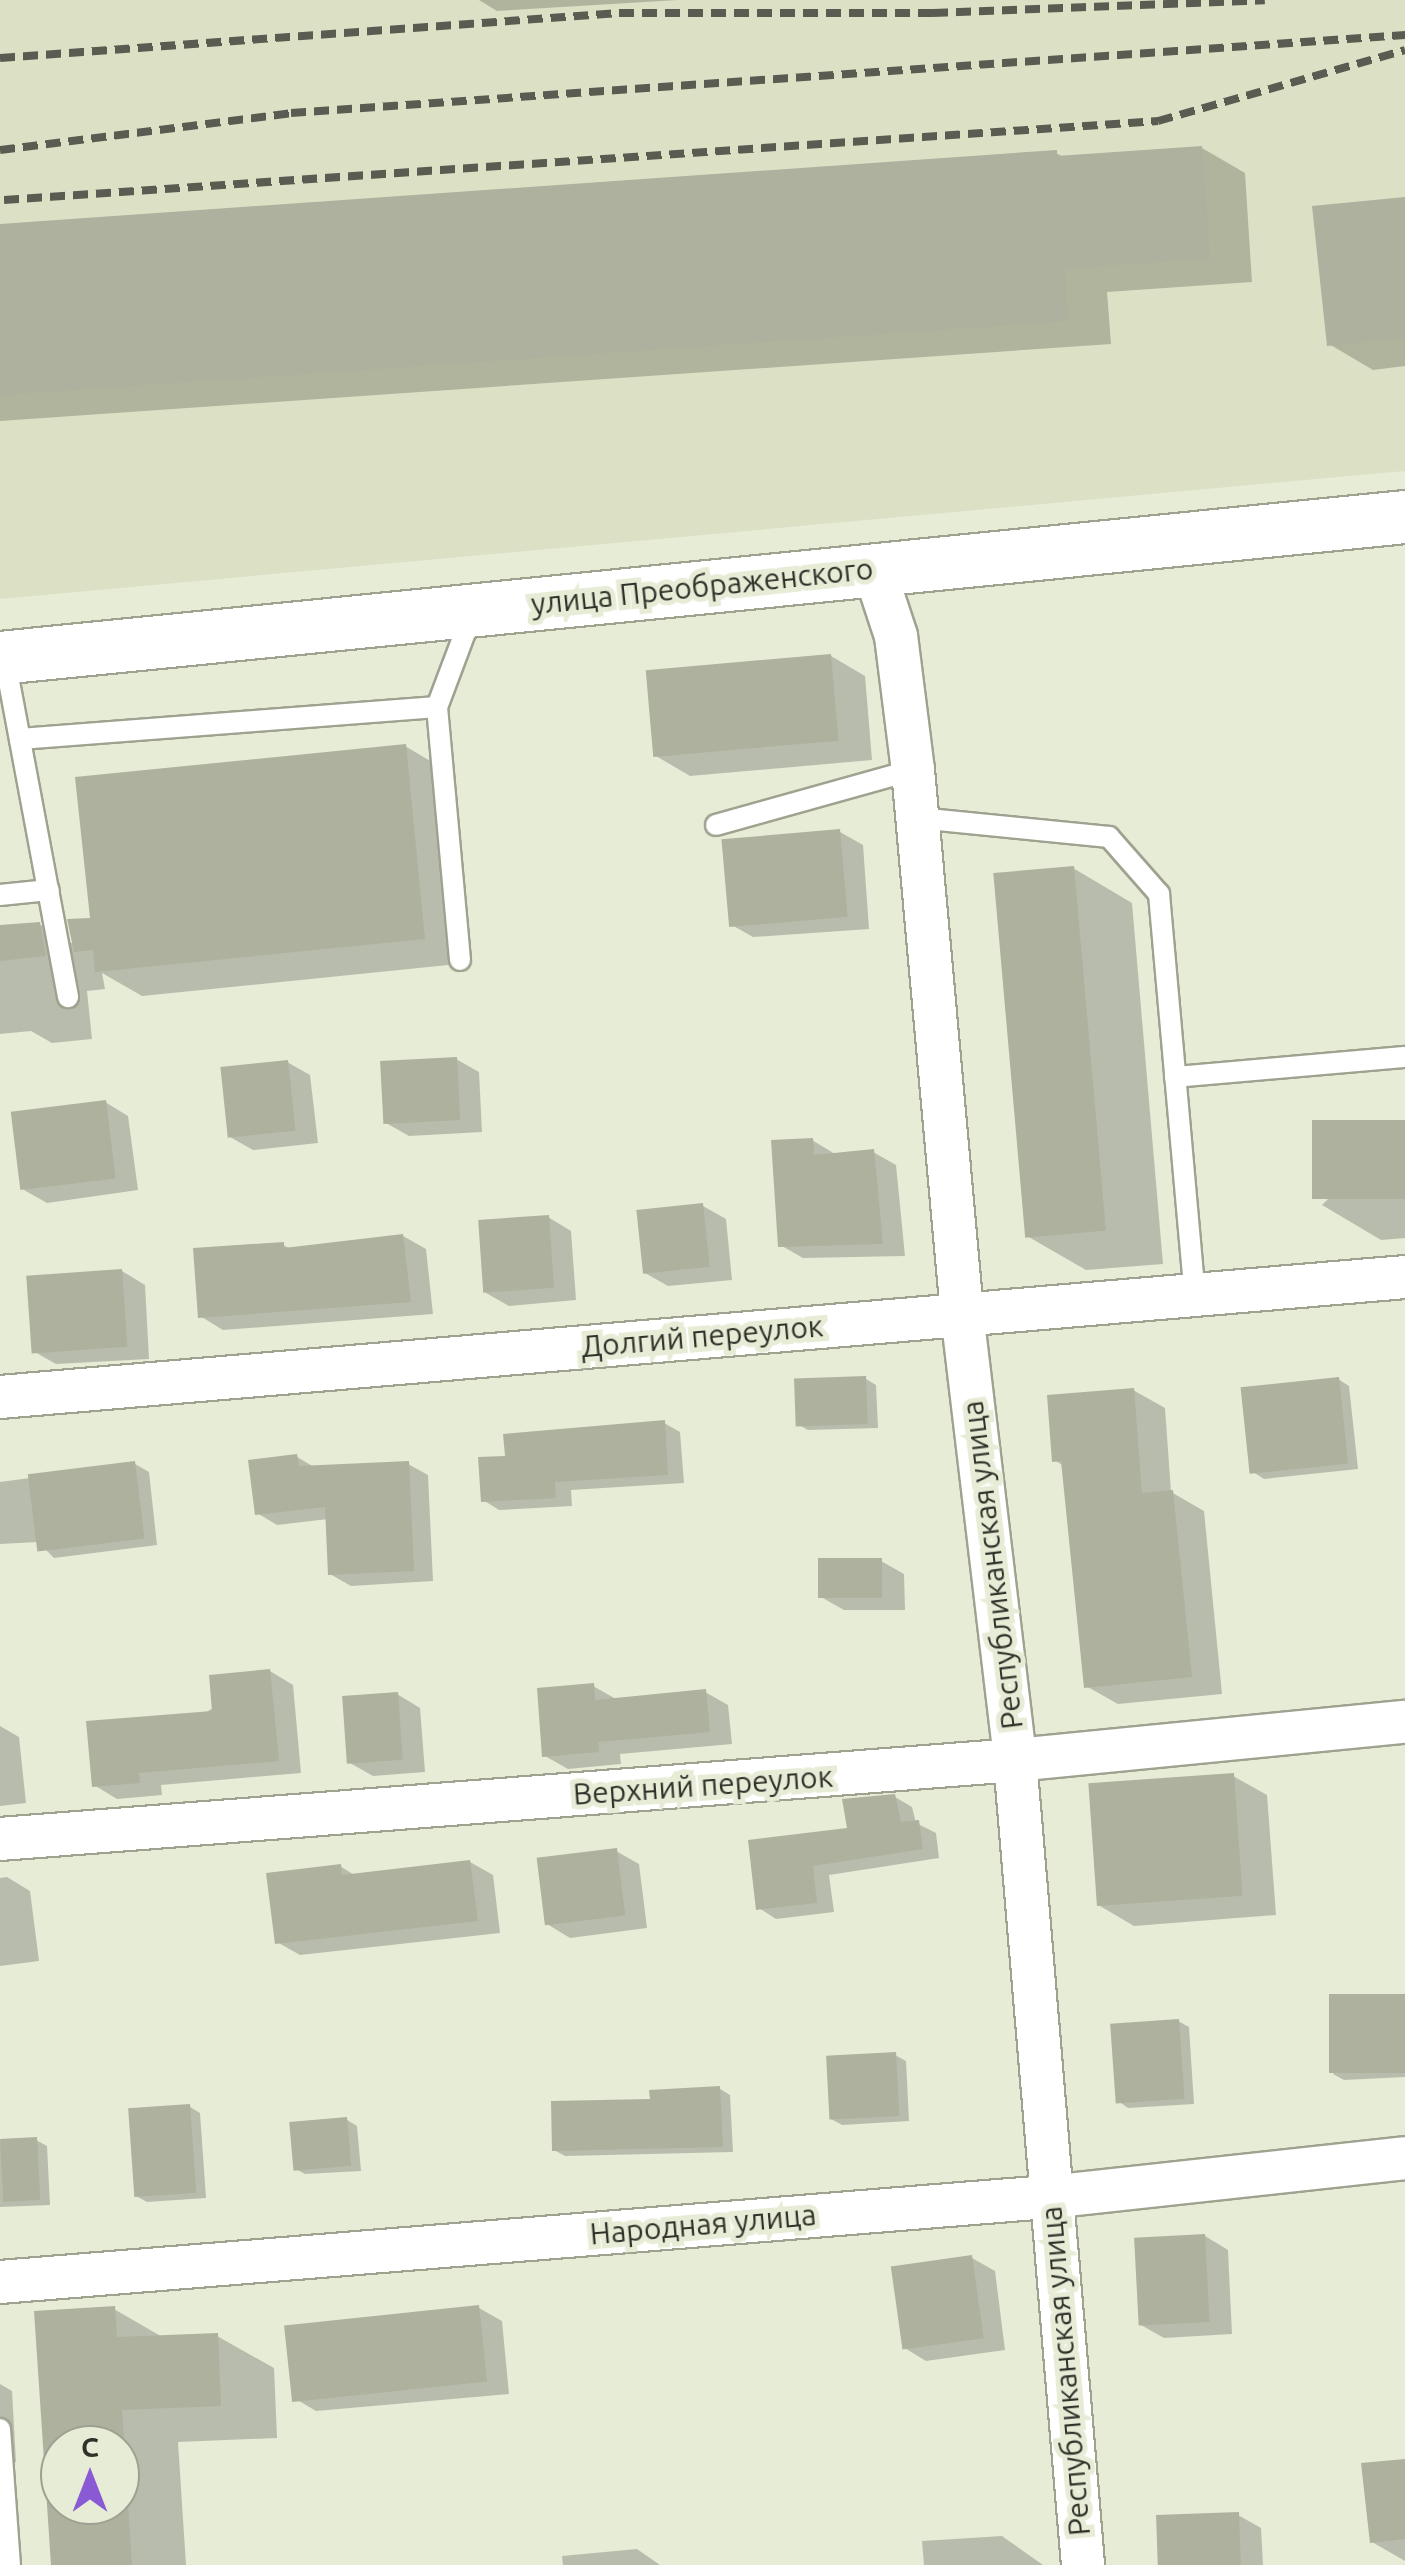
<!DOCTYPE html>
<meta charset="utf-8">
<style>
body{margin:0}
#map{position:relative;width:1405px;height:2565px;overflow:hidden;background:#e7ecd7;font-family:Ubuntu,sans-serif}
div>[style]{position:absolute}
.built>*{inset:0;background:#dce1c5}
.shadow>*{inset:0;background:#0003}
.building>*{inset:0;background:#adb19d;transform-origin:0 0}
.roads{filter:drop-shadow(2px 0 #9ea28f) drop-shadow(-2px 0 #9ea28f) drop-shadow(0 2px #9ea28f) drop-shadow(0 -2px #9ea28f)}
.service>*{height:20px;margin:-10px;padding:0 10px;transform-origin:10px;border-radius:10px;background:#fff}
.minor>*{height:42px;margin:-21px;padding:0 21px;transform-origin:21px;border-radius:21px;background:#fff}
.tertiary>*{height:52px;margin:-26px;padding:0 26px;transform-origin:26px;border-radius:26px;background:#fff}
.rail>*{height:8px;margin-top:-4px;transform-origin:0;background:repeating-linear-gradient(90deg,#5b5c51 0 15px,transparent 0 23px)}
span{translate:-50% -50%;white-space:nowrap;text-align:center;line-height:1.15;-webkit-text-stroke:10px #e7ecd7;paint-order:stroke}
.street-label{font-size:30px;color:#303129}
.north{position:absolute;left:40px;top:2425px;width:100px;height:100px;box-sizing:border-box;background:#e7ecd7;border:2px solid #9ea191;border-radius:50%;rotate:0deg;font-size:28px;font-weight:700;line-height:40px;text-align:center;color:#303129}
.north::after{content:'';display:block;margin:auto;width:35px;height:45px;background:#895ad4;clip-path:polygon(50% 0,100% 100%,50% 72%,0 100%)}
</style>
<div id="map">
<div class="built">
<div style="clip-path:polygon(0 0,1405px 0,1405px 471px,0 599px)"></div>
</div>
<div class="shadow">
<div style="clip-path:polygon(479px 0,678px 0,497px 11px)"></div>
<div style="clip-path:polygon(1202px 148px,1245px 173px,1252px 282px,1107px 292px,1111px 344px,0 421px,0 226px,1056px 153px,1065px 158px)"></div>
<div style="clip-path:polygon(1405px 199px,1405px 366px,1373px 370px,1329px 344px)"></div>
<div style="clip-path:polygon(831px 656px,865px 676px,872px 760px,690px 776px,656px 756px)"></div>
<div style="clip-path:polygon(405px 746px,449px 772px,468px 963px,142px 996px,102px 973px,105px 989px,87px 991px,92px 1039px,52px 1043px,31px 1031px,0 1034px,0 928px,39px 924px,75px 945px)"></div>
<div style="clip-path:polygon(840px 832px,863px 845px,869px 929px,753px 937px,730px 924px)"></div>
<div style="clip-path:polygon(1073px 868px,1132px 903px,1163px 1264px,1086px 1270px,1027px 1236px)"></div>
<div style="clip-path:polygon(456px 1059px,479px 1072px,482px 1132px,409px 1136px,386px 1123px)"></div>
<div style="clip-path:polygon(287px 1062px,310px 1075px,318px 1143px,253px 1150px,230px 1137px)"></div>
<div style="clip-path:polygon(105px 1102px,128px 1116px,138px 1190px,47px 1203px,24px 1190px)"></div>
<div style="clip-path:polygon(1405px 1122px,1405px 1238px,1381px 1240px,1322px 1205px)"></div>
<div style="clip-path:polygon(812px 1140px,835px 1154px,873px 1152px,896px 1165px,905px 1256px,803px 1258px,780px 1245px)"></div>
<div style="clip-path:polygon(703px 1206px,726px 1219px,732px 1280px,668px 1286px,645px 1273px)"></div>
<div style="clip-path:polygon(548px 1217px,571px 1231px,576px 1300px,509px 1306px,486px 1293px)"></div>
<div style="clip-path:polygon(403px 1236px,426px 1249px,433px 1314px,223px 1330px,200px 1316px,283px 1245px,291px 1249px)"></div>
<div style="clip-path:polygon(122px 1271px,145px 1285px,149px 1359px,56px 1364px,33px 1351px)"></div>
<div style="clip-path:polygon(866px 1379px,876px 1385px,878px 1428px,808px 1430px,797px 1424px)"></div>
<div style="clip-path:polygon(1338px 1379px,1349px 1386px,1358px 1469px,1264px 1479px,1253px 1472px)"></div>
<div style="clip-path:polygon(1133px 1390px,1165px 1408px,1171px 1492px,1204px 1511px,1222px 1694px,1118px 1704px,1086px 1686px,1064px 1466px,1054px 1460px)"></div>
<div style="clip-path:polygon(664px 1423px,680px 1432px,684px 1483px,571px 1490px,572px 1506px,499px 1510px,483px 1500px,507px 1458px)"></div>
<div style="clip-path:polygon(297px 1457px,316px 1468px,408px 1464px,428px 1475px,433px 1581px,351px 1586px,330px 1574px,328px 1519px,277px 1525px,257px 1513px)"></div>
<div style="clip-path:polygon(135px 1464px,149px 1472px,157px 1545px,54px 1558px,38px 1542px,0 1544px,0 1482px)"></div>
<div style="clip-path:polygon(881px 1561px,904px 1574px,905px 1610px,844px 1610px,821px 1597px)"></div>
<div style="clip-path:polygon(270px 1671px,293px 1685px,301px 1773px,161px 1785px,162px 1795px,117px 1799px,94px 1785px)"></div>
<div style="clip-path:polygon(593px 1686px,616px 1699px,705px 1692px,728px 1705px,732px 1744px,620px 1754px,621px 1764px,568px 1769px,545px 1756px)"></div>
<div style="clip-path:polygon(397px 1694px,420px 1708px,425px 1772px,373px 1776px,350px 1763px)"></div>
<div style="clip-path:polygon(0 1726px,19px 1737px,26px 1803px,0 1806px)"></div>
<div style="clip-path:polygon(1233px 1776px,1267px 1795px,1276px 1915px,1134px 1926px,1100px 1906px)"></div>
<div style="clip-path:polygon(895px 1797px,912px 1807px,916px 1823px,936px 1833px,939px 1858px,829px 1875px,834px 1912px,776px 1919px,759px 1908px)"></div>
<div style="clip-path:polygon(616px 1851px,639px 1864px,647px 1928px,570px 1938px,547px 1924px)"></div>
<div style="clip-path:polygon(470px 1862px,493px 1875px,500px 1933px,300px 1955px,277px 1942px,340px 1866px,356px 1876px)"></div>
<div style="clip-path:polygon(7px 1877px,30px 1891px,39px 1961px,0 1966px,0 1878px)"></div>
<div style="clip-path:polygon(1405px 1997px,1405px 2077px,1344px 2080px,1333px 2074px)"></div>
<div style="clip-path:polygon(1178px 2021px,1189px 2027px,1194px 2104px,1128px 2108px,1118px 2101px)"></div>
<div style="clip-path:polygon(895px 2055px,906px 2061px,909px 2121px,842px 2125px,831px 2119px)"></div>
<div style="clip-path:polygon(720px 2089px,730px 2095px,733px 2152px,565px 2156px,554px 2150px)"></div>
<div style="clip-path:polygon(190px 2107px,200px 2113px,206px 2198px,147px 2202px,136px 2196px)"></div>
<div style="clip-path:polygon(347px 2120px,357px 2126px,361px 2171px,305px 2174px,294px 2168px)"></div>
<div style="clip-path:polygon(36px 2140px,47px 2146px,50px 2205px,0 2207px,0 2142px)"></div>
<div style="clip-path:polygon(1205px 2236px,1228px 2250px,1232px 2334px,1164px 2338px,1141px 2325px)"></div>
<div style="clip-path:polygon(972px 2258px,995px 2271px,1005px 2350px,926px 2361px,903px 2347px)"></div>
<div style="clip-path:polygon(479px 2308px,502px 2321px,509px 2394px,316px 2411px,294px 2398px)"></div>
<div style="clip-path:polygon(evenodd,114px 2309px,164px 2338px,217px 2336px,274px 2368px,277px 2438px,178px 2442px,186px 2565px,54px 2565px,37px 2314px,114px 2309px,60px 2445px,120px 2445px,120px 2505px,60px 2505px,60px 2445px)"></div>
<div style="clip-path:polygon(0 2384px,12px 2391px,16px 2462px,0 2463px)"></div>
<div style="clip-path:polygon(1405px 2461px,1405px 2561px,1372px 2542px)"></div>
<div style="clip-path:polygon(1238px 2515px,1261px 2528px,1263px 2565px,1160px 2565px)"></div>
<div style="clip-path:polygon(1002px 2536px,1043px 2565px,924px 2565px,922px 2541px)"></div>
<div style="clip-path:polygon(637px 2549px,660px 2565px,563px 2565px,562px 2556px)"></div>
</div>
<div class="building">
<div style="clip-path:polygon(1202px 146px,1210px 259px,1065px 268px,1068px 321px,0 395px,0 224px,1057px 150px,1057px 156px)"></div>
<div style="clip-path:polygon(1405px 197px,1405px 338px,1327px 346px,1312px 206px)"></div>
<div style="left:831px;top:654px;width:87px;height:186px;rotate:85deg"></div>
<div style="clip-path:polygon(406px 744px,425px 939px,95px 972px,93px 950px,74px 952px,67px 919px,90px 918px,75px 777px)"></div>
<div style="left:840px;top:829px;width:88px;height:119px;rotate:85deg"></div>
<div style="left:1074px;top:866px;width:366px;height:81px;rotate:85deg"></div>
<div style="clip-path:polygon(40px 922px,46px 956px,0 961px,0 925px)"></div>
<div style="left:457px;top:1057px;width:63px;height:77px;rotate:87deg"></div>
<div style="left:288px;top:1060px;width:71px;height:68px;rotate:84deg"></div>
<div style="left:106px;top:1100px;width:79px;height:96px;rotate:83deg"></div>
<div style="left:1405px;top:1120px;width:79px;height:93px;rotate:90deg"></div>
<div style="clip-path:polygon(813px 1138px,814px 1155px,874px 1149px,883px 1244px,778px 1247px,771px 1140px)"></div>
<div style="left:703px;top:1203px;width:64px;height:67px;rotate:84deg"></div>
<div style="left:549px;top:1215px;width:73px;height:71px;rotate:86deg"></div>
<div style="clip-path:polygon(403px 1234px,411px 1302px,198px 1318px,193px 1248px,284px 1242px,284px 1248px)"></div>
<div style="left:122px;top:1269px;width:78px;height:96px;rotate:86deg"></div>
<div style="left:866px;top:1376px;width:48px;height:72px;rotate:88deg"></div>
<div style="left:1339px;top:1377px;width:87px;height:99px;rotate:84deg"></div>
<div style="clip-path:polygon(1134px 1388px,1142px 1493px,1173px 1490px,1192px 1677px,1084px 1688px,1061px 1461px,1052px 1462px,1047px 1395px)"></div>
<div style="clip-path:polygon(665px 1420px,668px 1475px,555px 1482px,556px 1498px,481px 1502px,478px 1457px,505px 1456px,503px 1434px)"></div>
<div style="clip-path:polygon(297px 1454px,299px 1466px,409px 1461px,414px 1571px,328px 1575px,325px 1507px,255px 1515px,248px 1460px)"></div>
<div style="left:135px;top:1461px;width:78px;height:108px;rotate:83deg"></div>
<div style="left:882px;top:1558px;width:40px;height:64px;rotate:90deg"></div>
<div style="clip-path:polygon(270px 1669px,279px 1761px,139px 1773px,140px 1783px,92px 1787px,86px 1721px,212px 1711px,209px 1675px)"></div>
<div style="clip-path:polygon(594px 1683px,595px 1700px,706px 1689px,710px 1732px,598px 1742px,599px 1752px,542px 1757px,537px 1688px)"></div>
<div style="left:398px;top:1692px;width:68px;height:56px;rotate:86deg"></div>
<div style="left:1234px;top:1773px;width:123px;height:146px;rotate:86deg"></div>
<div style="clip-path:polygon(895px 1794px,901px 1822px,919px 1820px,923px 1849px,813px 1866px,817px 1903px,756px 1910px,748px 1840px,847px 1828px,842px 1799px)"></div>
<div style="left:617px;top:1848px;width:68px;height:81px;rotate:83deg"></div>
<div style="clip-path:polygon(470px 1860px,478px 1921px,275px 1944px,266px 1873px,341px 1864px,342px 1875px)"></div>
<div style="left:1405px;top:1994px;width:79px;height:76px;rotate:90deg"></div>
<div style="left:1179px;top:2019px;width:80px;height:69px;rotate:86deg"></div>
<div style="left:896px;top:2052px;width:64px;height:70px;rotate:87deg"></div>
<div style="clip-path:polygon(720px 2086px,723px 2147px,552px 2151px,551px 2101px,650px 2099px,649px 2090px)"></div>
<div style="left:190px;top:2104px;width:89px;height:62px;rotate:86deg"></div>
<div style="left:347px;top:2117px;width:49px;height:58px;rotate:85deg"></div>
<div style="left:37px;top:2137px;width:63px;height:37px;rotate:87deg"></div>
<div style="left:1205px;top:2234px;width:88px;height:71px;rotate:87deg"></div>
<div style="left:972px;top:2255px;width:84px;height:82px;rotate:82deg"></div>
<div style="left:479px;top:2305px;width:77px;height:196px;rotate:84deg"></div>
<div style="clip-path:polygon(evenodd,115px 2306px,117px 2337px,218px 2333px,221px 2406px,122px 2410px,132px 2565px,51px 2565px,34px 2311px,115px 2306px,60px 2445px,120px 2445px,120px 2505px,60px 2505px,60px 2445px)"></div>
<div style="clip-path:polygon(1405px 2459px,1405px 2539px,1370px 2543px,1361px 2463px)"></div>
<div style="left:1239px;top:2512px;width:53px;height:83px;rotate:88deg"></div>
</div>
<div class="roads">
<div class="service">
<div style="left:5px;top:660px;width:343px;rotate:79.4deg"></div>
<div style="left:437px;top:707px;width:254px;rotate:84.8deg"></div>
<div style="left:20px;top:739px;width:418px;rotate:-4.4deg"></div>
<div style="left:437px;top:707px;width:99px;rotate:-69.4deg"></div>
<div style="left:918px;top:818px;width:192px;rotate:5.7deg"></div>
<div style="left:1109px;top:837px;width:76px;rotate:48.7deg"></div>
<div style="left:1159px;top:894px;width:402px;rotate:84.9deg"></div>
<div style="left:716px;top:825px;width:205px;rotate:-15.6deg"></div>
<div style="left:0;top:895px;width:49px;rotate:-5.8deg"></div>
<div style="left:1175px;top:1077px;width:231px;rotate:-5deg"></div>
<div style="left:0;top:2429px;width:136px;rotate:85.8deg"></div>
</div>
<div class="minor">
<div style="left:874px;top:569px;width:71px;rotate:71.8deg"></div>
<div style="left:896px;top:636px;width:135px;rotate:82.8deg"></div>
<div style="left:913px;top:770px;width:545px;rotate:84.84deg"></div>
<div style="left:962px;top:1313px;width:450px;rotate:83.2deg"></div>
<div style="left:1015px;top:1760px;width:808px;rotate:85.17deg"></div>
<div style="left:0;top:1397px;width:1410px;rotate:-4.88deg"></div>
<div style="left:0;top:1839px;width:1018px;rotate:-4.45deg"></div>
<div style="left:1015px;top:1760px;width:392px;rotate:-5.6deg"></div>
<div style="left:0;top:2282px;width:1051px;rotate:-4.64deg"></div>
<div style="left:1048px;top:2197px;width:359px;rotate:-6.2deg"></div>
</div>
<div class="tertiary">
<div style="left:0;top:658px;width:1412px;rotate:-5.73deg"></div>
</div>
</div>
<div class="rail">
<div style="left:0;top:58px;width:621px;rotate:-4.16deg"></div>
<div style="left:619px;top:13px;width:314px"></div>
<div style="left:933px;top:13px;width:332px;rotate:-2.2deg"></div>
<div style="left:0;top:150px;width:293px;rotate:-7.2deg"></div>
<div style="left:291px;top:113px;width:1117px;rotate:-4.01deg"></div>
<div style="left:4px;top:200px;width:1157px;rotate:-3.92deg"></div>
<div style="left:1158px;top:121px;width:257px;rotate:-16deg"></div>
</div>
<div class="street-label">
<span style="left:702px;top:586px;rotate:-6deg">улица Преображенского</span>
<span style="left:702px;top:1336px;rotate:-5deg">Долгий переулок</span>
<span style="left:992px;top:1565px;rotate:-97deg">Республиканская улица</span>
<span style="left:703px;top:1785px;rotate:-4deg">Верхний переулок</span>
<span style="left:703px;top:2224px;rotate:-5deg">Народная улица</span>
<span style="left:1065px;top:2371px;rotate:-95deg">Республиканская улица</span>
</div>
<div class="north">С</div>
</div>
